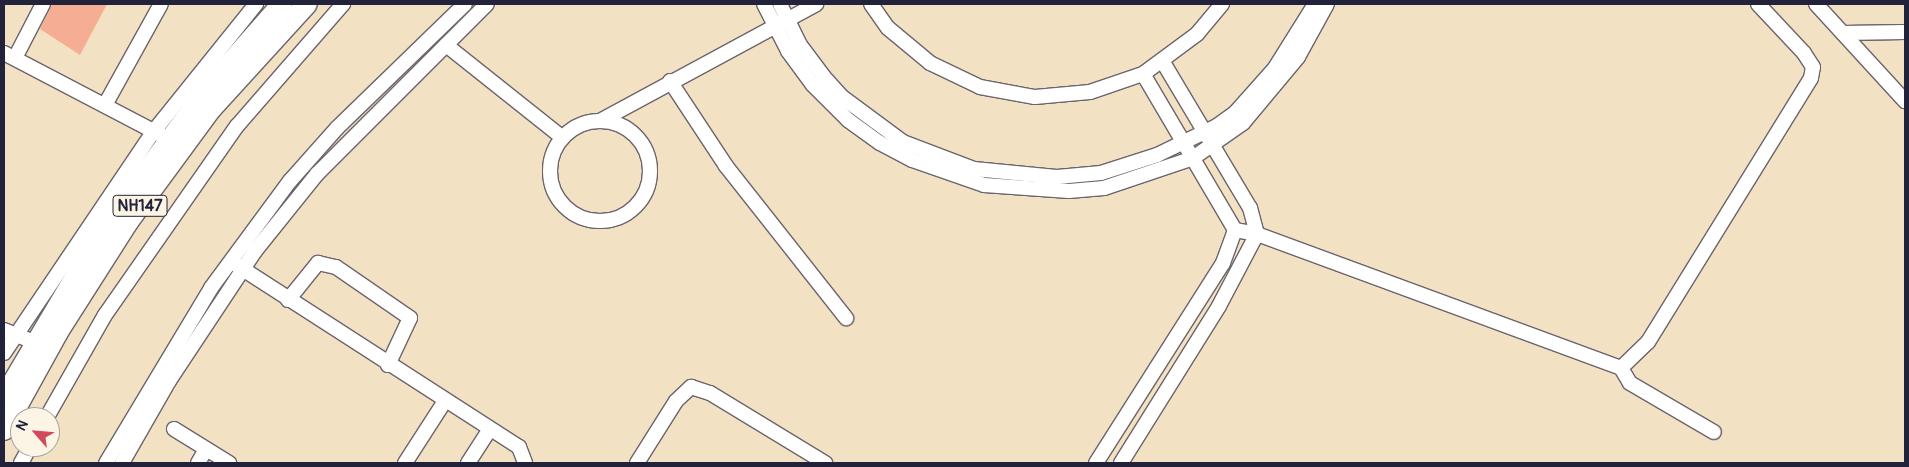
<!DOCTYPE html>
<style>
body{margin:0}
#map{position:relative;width:1909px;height:467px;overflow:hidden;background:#f3e1c4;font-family:Pangolin,sans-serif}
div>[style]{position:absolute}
.building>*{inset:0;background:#f5ae94}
.roads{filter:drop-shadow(1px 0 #6b656b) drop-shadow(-1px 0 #6b656b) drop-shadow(0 1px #6b656b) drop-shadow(0 -1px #6b656b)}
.minor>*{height:14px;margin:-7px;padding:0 7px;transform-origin:7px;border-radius:7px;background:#fff}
.minor>.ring{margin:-7px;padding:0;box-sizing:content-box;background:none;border:14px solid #fff;border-radius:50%}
.highway>*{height:20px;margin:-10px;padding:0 10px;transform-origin:10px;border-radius:10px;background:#fff}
span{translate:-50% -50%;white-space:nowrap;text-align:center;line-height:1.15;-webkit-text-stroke:4px #fcf5e5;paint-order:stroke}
.shield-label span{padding:1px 4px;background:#fcf5e5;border:1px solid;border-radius:4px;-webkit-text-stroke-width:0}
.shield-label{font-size:16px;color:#22223b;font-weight:700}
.frame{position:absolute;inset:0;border:5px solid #22223b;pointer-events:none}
.north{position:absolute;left:10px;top:407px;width:50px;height:50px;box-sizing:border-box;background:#fcf5e5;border:1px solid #a5a1a1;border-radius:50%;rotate:297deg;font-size:14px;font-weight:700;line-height:20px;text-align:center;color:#22223b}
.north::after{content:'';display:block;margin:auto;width:18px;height:22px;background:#d1495b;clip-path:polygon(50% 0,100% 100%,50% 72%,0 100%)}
</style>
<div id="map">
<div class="building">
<div style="clip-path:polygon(52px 4px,107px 4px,80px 55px,40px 29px)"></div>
</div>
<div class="roads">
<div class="minor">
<div style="left:764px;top:4px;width:53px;rotate:62.9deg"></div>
<div style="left:788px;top:51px;width:42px;rotate:53.7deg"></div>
<div style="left:813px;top:85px;width:49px;rotate:45deg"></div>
<div style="left:848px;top:120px;width:39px;rotate:36deg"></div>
<div style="left:880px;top:143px;width:36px;rotate:28deg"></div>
<div style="left:912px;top:160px;width:76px;rotate:19.1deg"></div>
<div style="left:984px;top:185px;width:85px;rotate:4deg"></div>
<div style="left:1069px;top:191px;width:35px;rotate:-5deg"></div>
<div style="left:1104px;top:188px;width:94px;rotate:-18.6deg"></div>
<div style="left:1193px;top:158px;width:61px;rotate:-35deg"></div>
<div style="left:1243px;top:123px;width:86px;rotate:-50.2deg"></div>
<div style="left:1298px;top:57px;width:60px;rotate:-61.3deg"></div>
<div style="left:780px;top:4px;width:46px;rotate:64deg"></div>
<div style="left:800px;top:45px;width:39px;rotate:53deg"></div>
<div style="left:823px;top:76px;width:28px;rotate:48deg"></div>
<div style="left:842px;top:97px;width:76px;rotate:36.4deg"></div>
<div style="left:903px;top:142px;width:76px;rotate:20.8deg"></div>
<div style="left:974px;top:169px;width:83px;rotate:5.5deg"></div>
<div style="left:1057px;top:177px;width:44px;rotate:-5.2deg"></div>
<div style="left:1101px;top:173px;width:59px;rotate:-17.8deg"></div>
<div style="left:1157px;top:155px;width:67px;rotate:-25.8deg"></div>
<div style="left:1217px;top:126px;width:24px;rotate:-36deg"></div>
<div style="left:1236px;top:112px;width:59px;rotate:-48.4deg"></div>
<div style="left:1275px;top:68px;width:75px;rotate:-58deg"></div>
<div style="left:871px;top:4px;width:29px;rotate:55deg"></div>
<div style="left:888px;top:28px;width:55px;rotate:39.8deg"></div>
<div style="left:930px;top:63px;width:55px;rotate:25.6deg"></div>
<div style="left:980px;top:87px;width:56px;rotate:10.3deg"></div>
<div style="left:1035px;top:97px;width:55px;rotate:-5.2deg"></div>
<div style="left:1090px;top:92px;width:56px;rotate:-18.8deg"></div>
<div style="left:1143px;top:74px;width:67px;rotate:-36.5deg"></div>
<div style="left:1197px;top:34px;width:39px;rotate:-50deg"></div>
<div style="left:1816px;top:4px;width:132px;rotate:47.5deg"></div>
<div style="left:1843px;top:33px;width:62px;rotate:-0.9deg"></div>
<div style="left:446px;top:45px;width:149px;rotate:38.5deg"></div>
<div style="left:4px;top:53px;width:177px;rotate:27.6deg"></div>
<div style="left:15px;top:58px;width:61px;rotate:-62.6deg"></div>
<div style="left:670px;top:81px;width:102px;rotate:56.6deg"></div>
<div style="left:726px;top:166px;width:194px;rotate:51.7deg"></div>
<div style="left:105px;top:105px;width:115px;rotate:-61deg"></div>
<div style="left:600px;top:121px;width:246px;rotate:-28.4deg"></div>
<div class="ring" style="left:550px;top:121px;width:86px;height:86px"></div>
<div style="left:1235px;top:230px;width:22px;rotate:10deg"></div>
<div style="left:1257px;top:234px;width:388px;rotate:20.2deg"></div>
<div style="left:1621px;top:368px;width:37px;rotate:-44deg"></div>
<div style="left:1648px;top:342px;width:310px;rotate:-58.3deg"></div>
<div style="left:1811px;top:78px;width:11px;rotate:-80deg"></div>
<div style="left:1813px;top:67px;width:17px;rotate:-123deg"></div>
<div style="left:1804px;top:53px;width:67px;rotate:-133.2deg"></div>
<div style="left:235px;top:264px;width:338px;rotate:32.8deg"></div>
<div style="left:519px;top:447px;width:17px;rotate:69deg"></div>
<div style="left:288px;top:300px;width:48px;rotate:-51deg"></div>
<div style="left:318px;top:263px;width:18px;rotate:13deg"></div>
<div style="left:336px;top:267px;width:90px;rotate:34.6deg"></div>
<div style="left:410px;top:318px;width:52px;rotate:115.1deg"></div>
<div style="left:4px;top:330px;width:31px;rotate:22deg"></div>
<div style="left:4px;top:353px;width:268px;rotate:-56deg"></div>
<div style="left:154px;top:131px;width:163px;rotate:-51.2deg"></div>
<div style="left:1621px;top:368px;width:17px;rotate:59deg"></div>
<div style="left:1630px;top:383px;width:97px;rotate:30.3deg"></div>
<div style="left:47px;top:417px;width:117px;rotate:-60.4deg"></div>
<div style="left:105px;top:315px;width:231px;rotate:-55.1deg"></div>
<div style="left:237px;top:126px;width:162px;rotate:-49deg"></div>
<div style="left:174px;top:429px;width:65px;rotate:31.7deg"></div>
<div style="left:21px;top:463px;width:18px;rotate:-61deg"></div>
<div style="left:106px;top:463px;width:204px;rotate:-59deg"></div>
<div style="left:211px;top:288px;width:133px;rotate:-53.6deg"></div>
<div style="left:290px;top:181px;width:71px;rotate:-48.4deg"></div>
<div style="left:337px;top:128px;width:178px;rotate:-44.1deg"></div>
<div style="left:122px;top:463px;width:95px;rotate:-60.2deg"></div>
<div style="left:169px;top:381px;width:156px;rotate:-56.5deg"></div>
<div style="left:255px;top:251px;width:99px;rotate:-51.2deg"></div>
<div style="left:317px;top:174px;width:240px;rotate:-45deg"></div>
<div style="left:198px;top:463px;width:16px;rotate:-60deg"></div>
<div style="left:405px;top:463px;width:74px;rotate:-57.2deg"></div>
<div style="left:468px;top:463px;width:40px;rotate:-57.1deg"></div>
<div style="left:637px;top:463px;width:73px;rotate:-57.8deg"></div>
<div style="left:676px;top:401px;width:21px;rotate:-43deg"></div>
<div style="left:691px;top:387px;width:20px;rotate:18deg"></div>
<div style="left:710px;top:393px;width:135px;rotate:31.3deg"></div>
<div style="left:1096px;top:463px;width:237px;rotate:-57.6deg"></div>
<div style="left:1223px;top:263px;width:35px;rotate:-70deg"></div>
<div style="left:1235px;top:230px;width:181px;rotate:-120.5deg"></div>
<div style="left:1121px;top:463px;width:185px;rotate:-58deg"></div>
<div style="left:1219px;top:306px;width:81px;rotate:-62.2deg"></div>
<div style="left:1257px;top:234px;width:27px;rotate:-105deg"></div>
<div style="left:1250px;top:208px;width:170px;rotate:-120.8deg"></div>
</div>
<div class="highway">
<div style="left:4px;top:397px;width:204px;rotate:-59.3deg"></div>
<div style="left:108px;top:222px;width:176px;rotate:-53.1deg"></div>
<div style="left:214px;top:81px;width:103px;rotate:-48.6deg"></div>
<div style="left:4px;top:430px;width:112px;rotate:-61.1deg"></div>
<div style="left:58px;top:332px;width:130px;rotate:-57.5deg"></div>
<div style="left:128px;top:222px;width:140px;rotate:-53.7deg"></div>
<div style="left:211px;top:109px;width:142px;rotate:-47.6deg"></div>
</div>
</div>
<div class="shield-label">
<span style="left:140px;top:206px">NH147</span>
</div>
<div class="frame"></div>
<div class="north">N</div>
</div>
